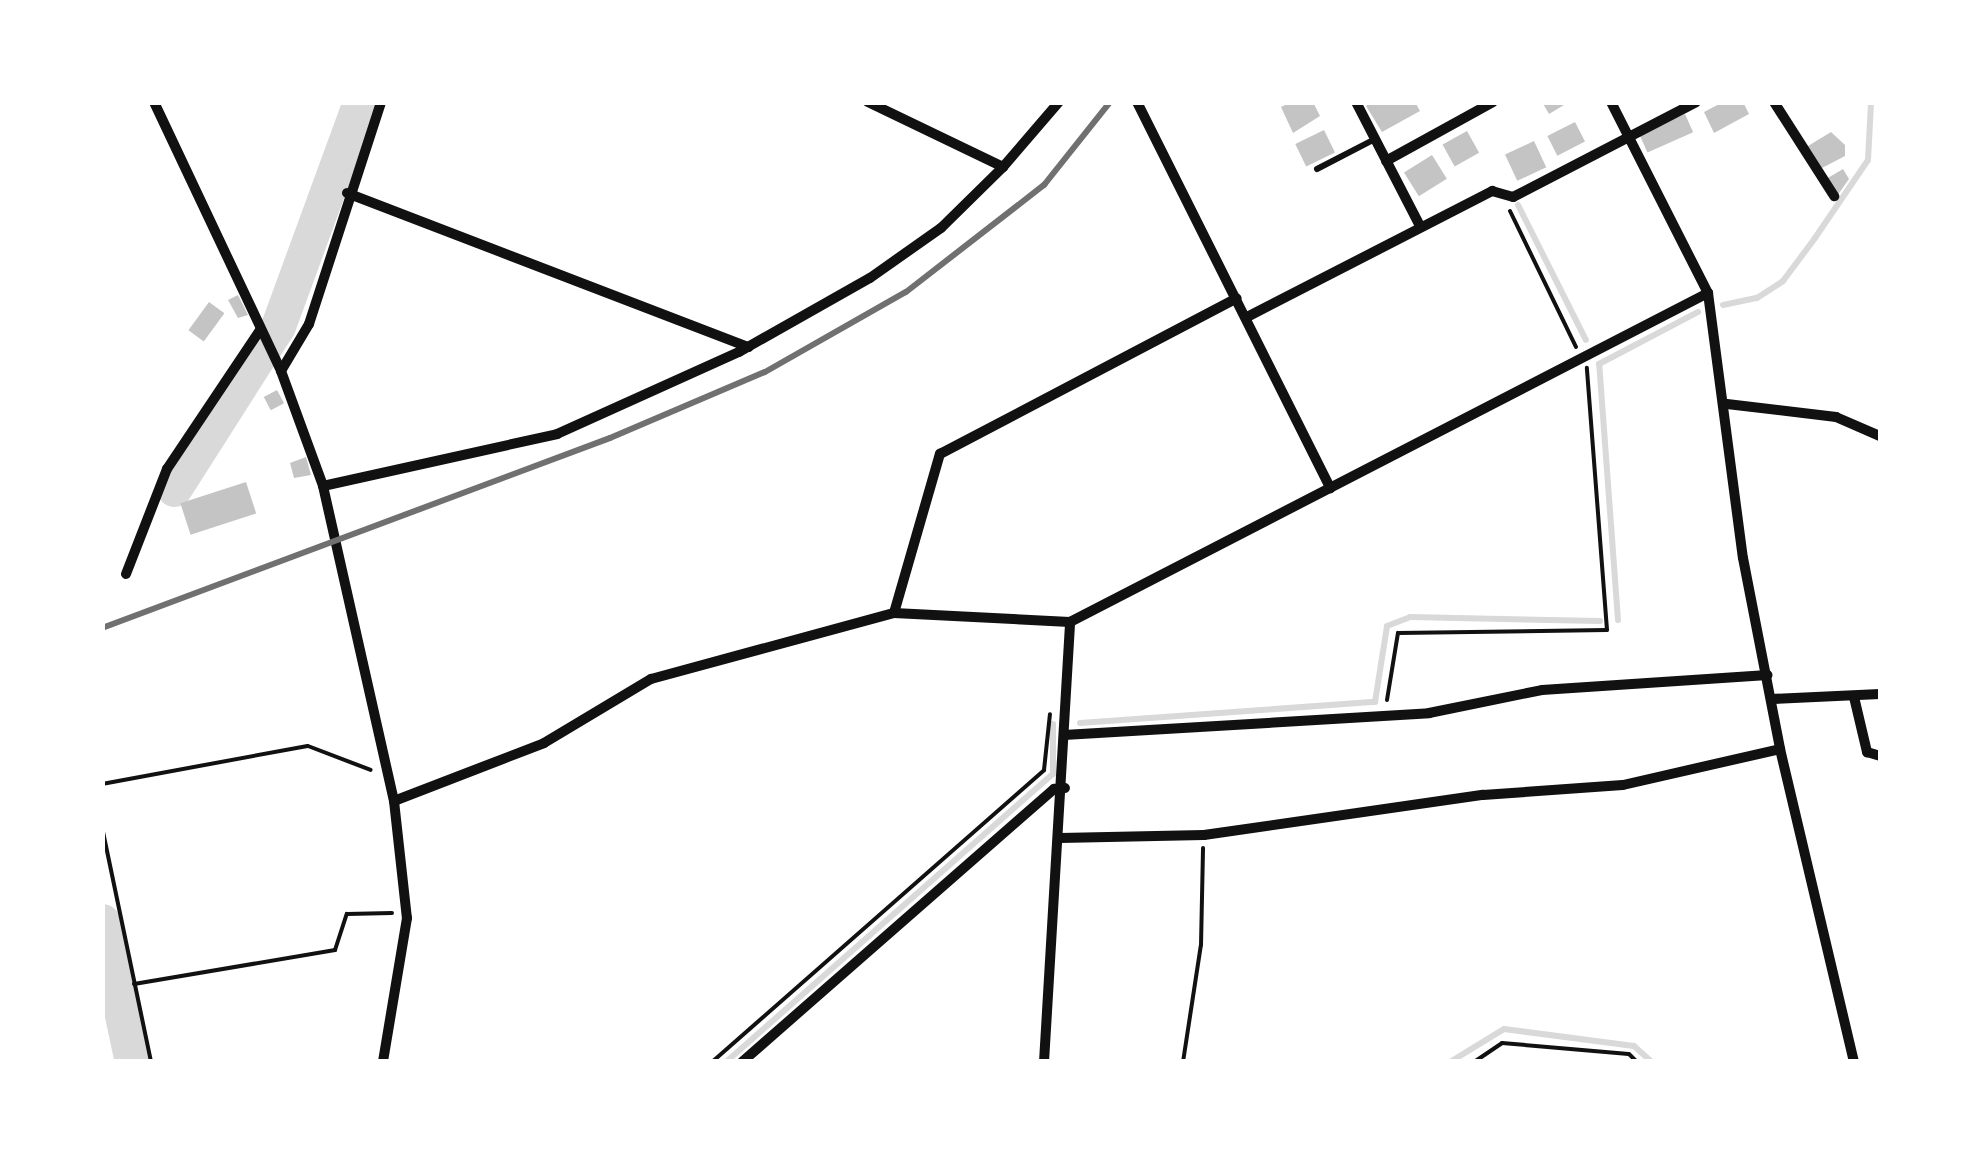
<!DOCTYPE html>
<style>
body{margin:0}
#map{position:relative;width:1983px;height:1164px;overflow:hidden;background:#fff;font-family:Poppins,sans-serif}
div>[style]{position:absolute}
.stream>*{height:6px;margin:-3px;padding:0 3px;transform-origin:3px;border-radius:3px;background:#d9d9d9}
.river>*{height:35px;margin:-17.5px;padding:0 17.5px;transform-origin:17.5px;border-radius:17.5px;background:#d9d9d9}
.building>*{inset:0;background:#c4c4c4;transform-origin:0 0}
.path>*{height:4px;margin:-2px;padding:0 2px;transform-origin:2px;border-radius:2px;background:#111}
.service>*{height:6px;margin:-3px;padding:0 3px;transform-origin:3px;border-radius:3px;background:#111}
.minor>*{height:10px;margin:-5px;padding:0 5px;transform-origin:5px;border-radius:5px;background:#111}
.rail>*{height:6px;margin:-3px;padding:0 3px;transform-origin:3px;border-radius:3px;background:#707070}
span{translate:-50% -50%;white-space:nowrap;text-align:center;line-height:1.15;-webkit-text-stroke:8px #fff;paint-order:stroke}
.frame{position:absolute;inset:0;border:105px solid #fff;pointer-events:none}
</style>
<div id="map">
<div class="stream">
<div style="left:1518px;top:205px;width:151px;rotate:63.3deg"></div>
<div style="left:1723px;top:305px;width:35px;rotate:-12deg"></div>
<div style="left:1757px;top:298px;width:31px;rotate:-33deg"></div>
<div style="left:1783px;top:281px;width:54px;rotate:-53.3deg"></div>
<div style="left:1815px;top:238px;width:94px;rotate:-55.8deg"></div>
<div style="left:1868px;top:160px;width:58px;rotate:-87deg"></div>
<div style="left:1618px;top:620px;width:257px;rotate:-94.2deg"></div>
<div style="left:1599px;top:364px;width:112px;rotate:-27.7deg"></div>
<div style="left:1080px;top:723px;width:296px;rotate:-4.1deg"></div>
<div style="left:1375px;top:702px;width:77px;rotate:-81deg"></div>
<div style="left:1387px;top:626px;width:25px;rotate:-21deg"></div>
<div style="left:1410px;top:617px;width:190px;rotate:1.2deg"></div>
<div style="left:726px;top:1062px;width:436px;rotate:-41.4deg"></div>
<div style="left:1053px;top:774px;width:50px;rotate:-90deg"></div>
<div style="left:1450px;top:1062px;width:63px;rotate:-31.4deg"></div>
<div style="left:1504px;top:1029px;width:131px;rotate:7.5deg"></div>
<div style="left:1634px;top:1046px;width:24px;rotate:42deg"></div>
</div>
<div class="river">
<div style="left:174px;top:489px;width:193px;rotate:-57.5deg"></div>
<div style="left:278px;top:326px;width:239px;rotate:-69.9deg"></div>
<div style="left:102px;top:921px;width:144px;rotate:78deg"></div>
</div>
<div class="building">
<div style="clip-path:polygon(1291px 102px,1313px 102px,1320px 116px,1293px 133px,1281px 107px)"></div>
<div style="clip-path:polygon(1372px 102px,1415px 102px,1420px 111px,1382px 132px,1366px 106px)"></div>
<div style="clip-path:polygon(1542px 102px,1569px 102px,1549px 114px)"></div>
<div style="clip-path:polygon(1723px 102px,1743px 102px,1749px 114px,1714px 133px,1704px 112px)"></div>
<div style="left:1685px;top:114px;width:20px;height:50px;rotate:66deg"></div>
<div style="left:1575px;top:122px;width:22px;height:31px;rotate:63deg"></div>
<div style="left:1324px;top:130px;width:25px;height:32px;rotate:64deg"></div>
<div style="left:1467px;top:131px;width:25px;height:28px;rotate:61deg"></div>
<div style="clip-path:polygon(1831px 132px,1845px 145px,1845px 156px,1822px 168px,1808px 146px)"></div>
<div style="left:1534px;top:141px;width:29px;height:32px;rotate:65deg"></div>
<div style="left:1432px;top:155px;width:28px;height:33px;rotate:58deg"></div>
<div style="clip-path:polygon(1843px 169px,1849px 179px,1837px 196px,1826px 179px)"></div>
<div style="clip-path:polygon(238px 295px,248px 315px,238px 318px,228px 300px)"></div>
<div style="left:209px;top:302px;width:19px;height:35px;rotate:36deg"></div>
<div style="left:277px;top:390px;width:15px;height:15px;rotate:62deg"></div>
<div style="clip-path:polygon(306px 457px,311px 475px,294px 478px,290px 463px)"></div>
<div style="left:246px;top:482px;width:33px;height:69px;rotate:72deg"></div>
</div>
<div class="path">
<div style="left:1510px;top:211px;width:151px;rotate:64.1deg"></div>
<div style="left:1387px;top:700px;width:68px;rotate:-80.7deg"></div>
<div style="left:1398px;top:633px;width:209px;rotate:-0.8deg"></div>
<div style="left:1607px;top:630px;width:263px;rotate:-94.4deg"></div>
<div style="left:102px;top:784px;width:209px;rotate:-10.5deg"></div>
<div style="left:308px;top:746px;width:67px;rotate:20.9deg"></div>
<div style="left:102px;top:827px;width:240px;rotate:78.2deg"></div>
<div style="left:134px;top:984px;width:204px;rotate:-9.6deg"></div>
<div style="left:335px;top:950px;width:38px;rotate:-72deg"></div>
<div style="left:347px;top:914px;width:45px;rotate:-1.3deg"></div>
<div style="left:712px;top:1062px;width:442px;rotate:-41.3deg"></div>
<div style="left:1044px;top:770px;width:56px;rotate:-83.9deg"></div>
<div style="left:1183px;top:1062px;width:118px;rotate:-81.3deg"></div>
<div style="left:1201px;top:945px;width:97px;rotate:-88.8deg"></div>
<div style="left:1474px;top:1062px;width:34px;rotate:-34deg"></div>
<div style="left:1502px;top:1043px;width:127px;rotate:5deg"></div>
<div style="left:1629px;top:1054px;width:11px;rotate:45deg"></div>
</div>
<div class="service">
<div style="left:1317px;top:169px;width:65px;rotate:-27.3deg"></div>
</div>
<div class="minor">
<div style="left:154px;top:102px;width:297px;rotate:64.7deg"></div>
<div style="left:281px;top:371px;width:55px;rotate:-59.2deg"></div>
<div style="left:309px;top:324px;width:233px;rotate:-72deg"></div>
<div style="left:868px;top:102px;width:150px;rotate:25.7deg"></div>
<div style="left:1003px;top:167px;width:86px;rotate:-49.3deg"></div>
<div style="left:1137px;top:102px;width:432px;rotate:63.4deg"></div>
<div style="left:1356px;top:102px;width:140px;rotate:62.7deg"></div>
<div style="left:1611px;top:102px;width:214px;rotate:63.1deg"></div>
<div style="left:1708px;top:293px;width:267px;rotate:82.5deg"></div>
<div style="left:1743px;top:558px;width:195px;rotate:79deg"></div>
<div style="left:1780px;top:749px;width:322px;rotate:76.7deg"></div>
<div style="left:1774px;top:102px;width:112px;rotate:57.4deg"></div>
<div style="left:1386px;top:161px;width:122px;rotate:-28.9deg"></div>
<div style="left:347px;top:193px;width:430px;rotate:21deg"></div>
<div style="left:1247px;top:317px;width:276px;rotate:-27.2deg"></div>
<div style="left:1492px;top:191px;width:22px;rotate:16deg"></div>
<div style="left:1513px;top:197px;width:206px;rotate:-27.4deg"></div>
<div style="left:281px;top:371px;width:122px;rotate:69.9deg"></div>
<div style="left:323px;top:486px;width:323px;rotate:77.3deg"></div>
<div style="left:394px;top:801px;width:118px;rotate:83.7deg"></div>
<div style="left:407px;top:918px;width:146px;rotate:99.5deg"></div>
<div style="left:1727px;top:404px;width:110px;rotate:6.8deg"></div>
<div style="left:1836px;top:417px;width:48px;rotate:23.4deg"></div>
<div style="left:323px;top:486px;width:240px;rotate:-12.5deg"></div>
<div style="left:557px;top:434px;width:200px;rotate:-24.3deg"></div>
<div style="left:739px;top:352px;width:150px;rotate:-29.5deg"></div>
<div style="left:870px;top:278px;width:87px;rotate:-35.2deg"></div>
<div style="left:941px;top:228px;width:87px;rotate:-44.5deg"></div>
<div style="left:126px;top:574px;width:113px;rotate:-68.7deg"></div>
<div style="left:167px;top:469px;width:167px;rotate:-56.2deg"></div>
<div style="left:894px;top:613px;width:166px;rotate:-73.9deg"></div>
<div style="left:940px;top:454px;width:335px;rotate:-27.7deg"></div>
<div style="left:1854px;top:697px;width:57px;rotate:76.7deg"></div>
<div style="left:1867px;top:752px;width:14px;rotate:17deg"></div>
<div style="left:1772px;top:699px;width:108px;rotate:-2.7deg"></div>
<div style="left:1064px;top:735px;width:366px;rotate:-3.4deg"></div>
<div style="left:1429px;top:713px;width:115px;rotate:-11.5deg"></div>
<div style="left:1542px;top:690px;width:226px;rotate:-3.8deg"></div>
<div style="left:394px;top:801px;width:161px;rotate:-21.1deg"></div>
<div style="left:544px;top:743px;width:125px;rotate:-30.9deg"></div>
<div style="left:651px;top:679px;width:252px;rotate:-15.2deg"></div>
<div style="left:894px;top:613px;width:176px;rotate:2.9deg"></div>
<div style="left:1070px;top:622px;width:718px;rotate:-27.28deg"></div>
<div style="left:1060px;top:838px;width:144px;rotate:-1.2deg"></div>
<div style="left:1204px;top:835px;width:282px;rotate:-8.2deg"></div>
<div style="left:1483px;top:795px;width:140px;rotate:-4.1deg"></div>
<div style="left:1623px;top:785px;width:161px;rotate:-12.9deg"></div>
<div style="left:742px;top:1062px;width:415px;rotate:-41.2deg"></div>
<div style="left:1054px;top:789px;width:11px;rotate:-5deg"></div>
<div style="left:1044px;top:1062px;width:441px;rotate:-86.6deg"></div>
</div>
<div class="rail">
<div style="left:102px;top:628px;width:542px;rotate:-20.51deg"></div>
<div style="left:610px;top:438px;width:168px;rotate:-23.1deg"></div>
<div style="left:765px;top:372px;width:162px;rotate:-29.6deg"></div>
<div style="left:906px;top:292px;width:175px;rotate:-37.8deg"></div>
<div style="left:1044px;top:185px;width:106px;rotate:-51.5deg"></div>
</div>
<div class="frame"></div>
</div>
